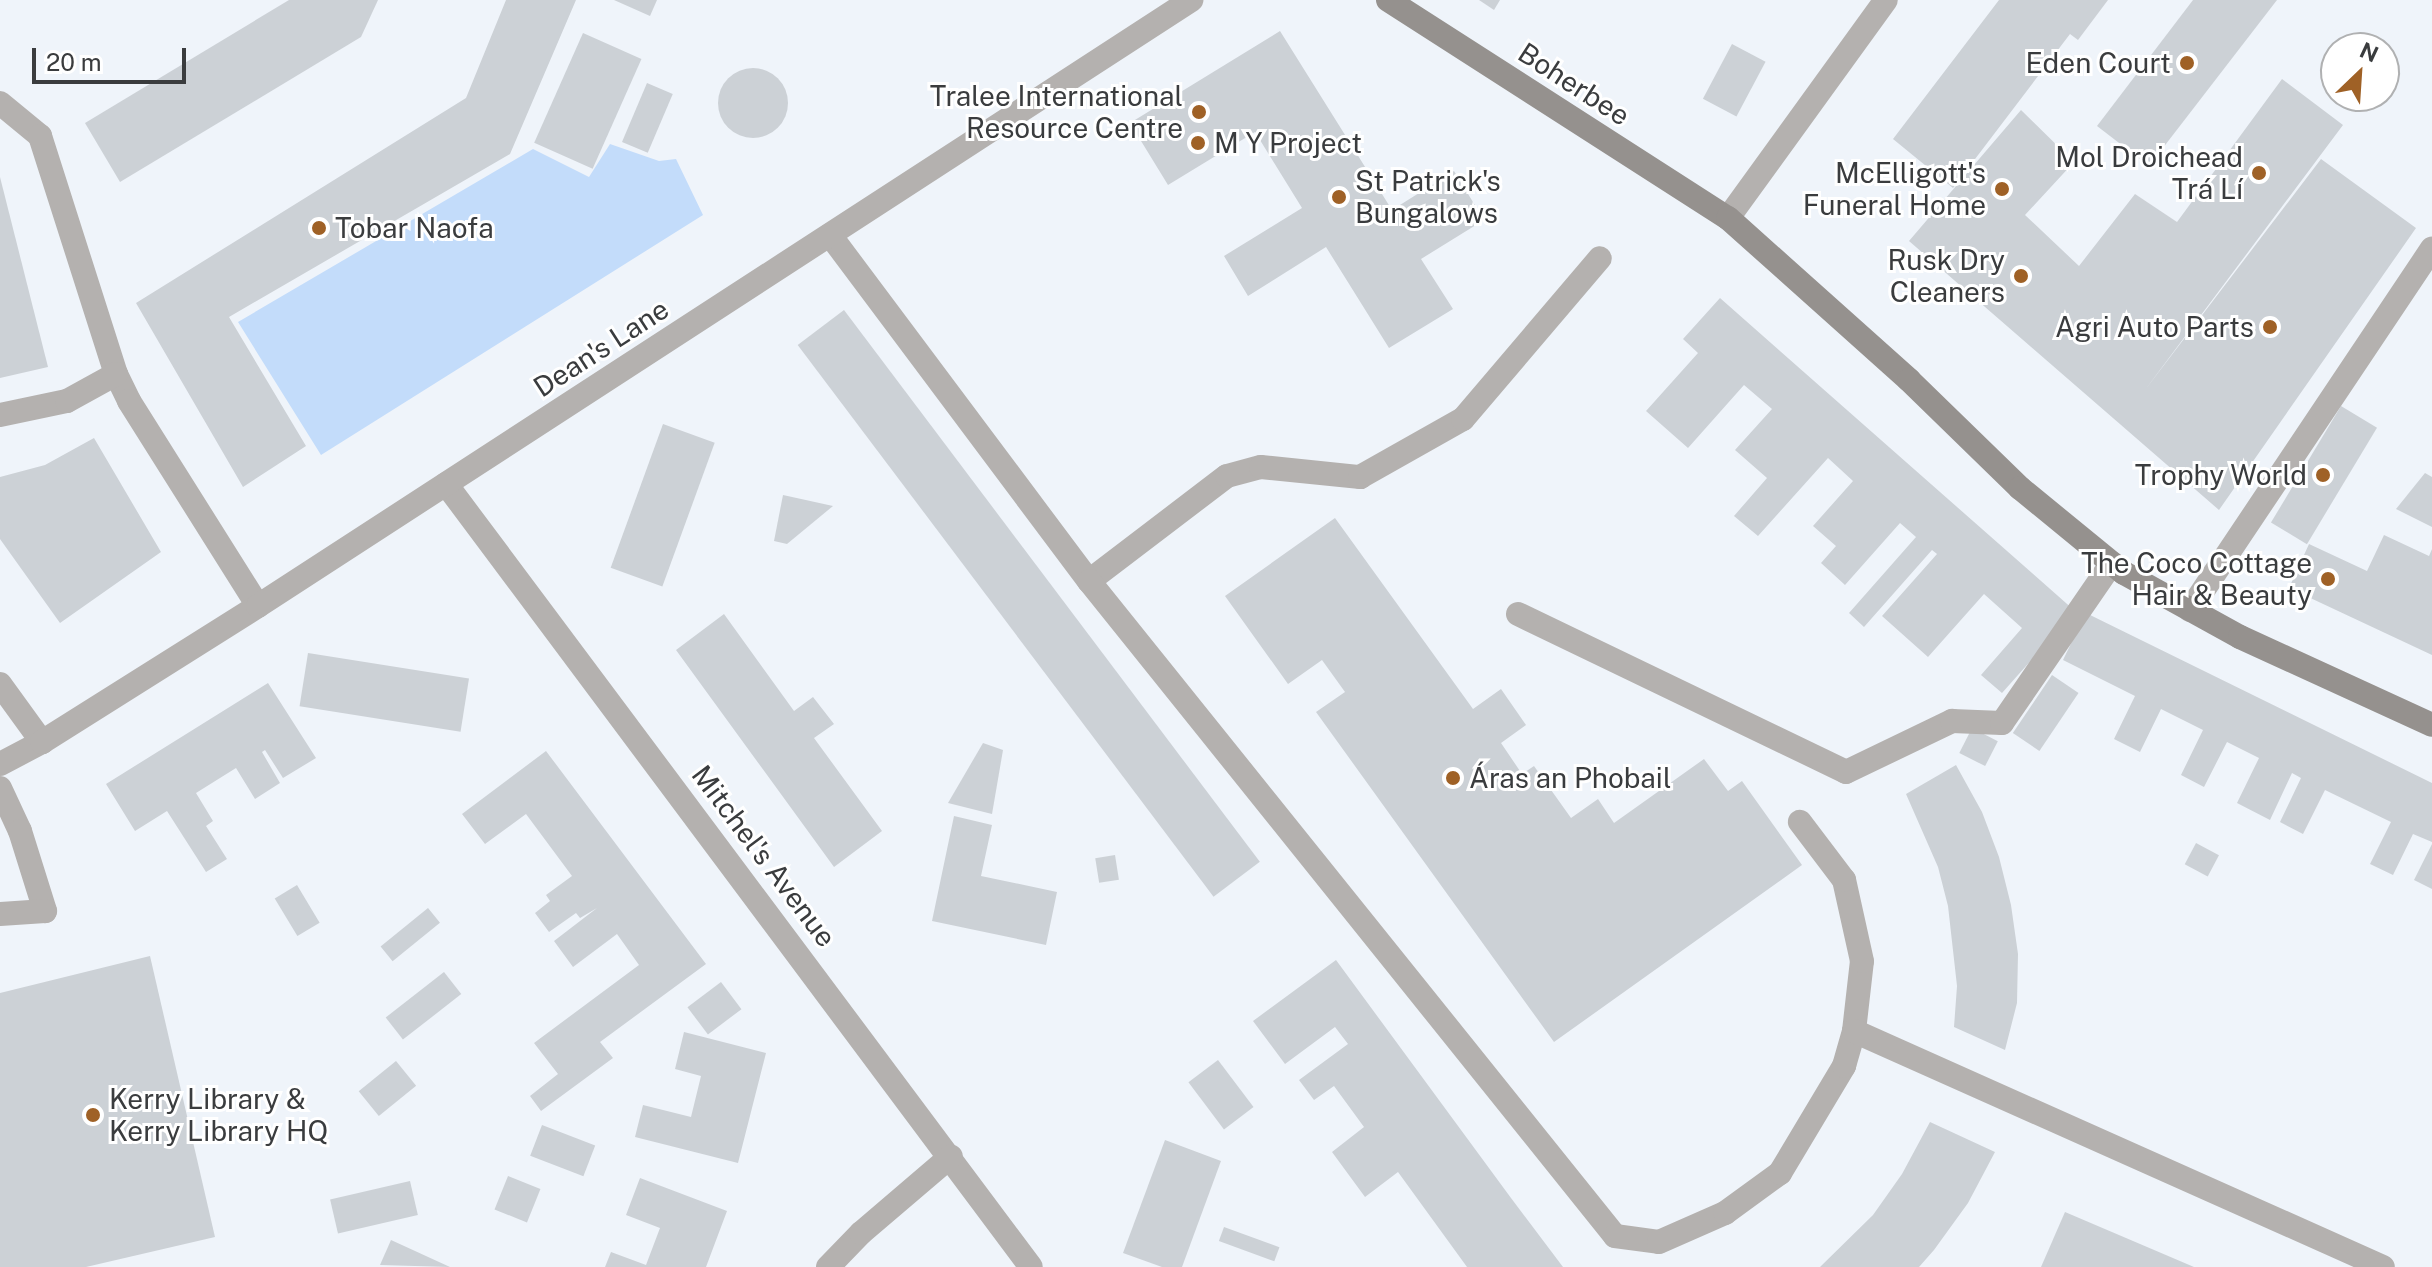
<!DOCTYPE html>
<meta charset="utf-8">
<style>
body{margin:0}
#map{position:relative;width:2432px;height:1267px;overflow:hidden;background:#eff4fa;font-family:"Public Sans",sans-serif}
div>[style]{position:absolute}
.green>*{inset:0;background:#c3dcfa}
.building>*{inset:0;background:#ccd1d6;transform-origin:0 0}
.round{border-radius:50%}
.lane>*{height:24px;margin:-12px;padding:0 12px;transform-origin:12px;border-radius:12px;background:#b4b1af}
.street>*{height:24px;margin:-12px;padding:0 12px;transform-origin:12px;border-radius:12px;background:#b4b1af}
.secondary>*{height:24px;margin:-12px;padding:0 12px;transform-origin:12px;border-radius:12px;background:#95918e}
.dots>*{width:22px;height:22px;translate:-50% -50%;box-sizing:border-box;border:4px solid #fff;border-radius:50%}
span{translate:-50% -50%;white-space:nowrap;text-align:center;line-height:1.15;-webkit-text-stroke:6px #fff;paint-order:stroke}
.poi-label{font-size:28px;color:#3a3c3e}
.right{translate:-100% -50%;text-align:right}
.left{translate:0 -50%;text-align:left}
.street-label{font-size:28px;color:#3a3c3e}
.north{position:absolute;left:2320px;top:32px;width:80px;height:80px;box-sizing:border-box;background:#fff;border:2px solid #b0b1b2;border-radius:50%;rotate:25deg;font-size:22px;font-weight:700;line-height:32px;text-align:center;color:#3a3c3e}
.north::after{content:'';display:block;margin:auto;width:28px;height:36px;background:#9f6126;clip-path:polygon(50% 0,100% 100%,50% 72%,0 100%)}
.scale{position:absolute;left:32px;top:48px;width:154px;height:36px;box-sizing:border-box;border:4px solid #3a3c3e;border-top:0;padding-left:10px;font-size:24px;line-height:28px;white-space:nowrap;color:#3a3c3e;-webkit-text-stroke:6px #fff;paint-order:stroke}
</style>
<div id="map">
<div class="green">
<div style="clip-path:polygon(610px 144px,659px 161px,676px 159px,703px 215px,321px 455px,238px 322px,533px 149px,589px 177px)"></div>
</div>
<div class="building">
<div style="clip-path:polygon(289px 0,378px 0,361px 37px,120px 182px,85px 123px)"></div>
<div style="clip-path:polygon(506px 0,576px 0,510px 154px,229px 317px,306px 446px,243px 487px,136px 303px,466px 98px)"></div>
<div style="clip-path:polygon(614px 0,657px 0,650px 16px)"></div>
<div style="clip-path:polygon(1479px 0,1500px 0,1494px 10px)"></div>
<div style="clip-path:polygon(1999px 0,2108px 0,2078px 40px,2070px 34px,1953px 188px,1893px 139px)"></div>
<div style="clip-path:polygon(2193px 0,2277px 0,2149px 166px,2097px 126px)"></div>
<div style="clip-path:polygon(1280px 31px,1392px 210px,1454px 171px,1484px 220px,1421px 259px,1453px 309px,1389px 348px,1326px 247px,1248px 296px,1224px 256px,1302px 208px,1255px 132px,1168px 185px,1130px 123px)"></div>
<div style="left:583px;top:33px;width:64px;height:120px;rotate:24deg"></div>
<div style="left:1732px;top:44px;width:38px;height:62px;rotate:28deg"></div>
<div class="round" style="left:718px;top:68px;width:70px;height:70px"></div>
<div style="clip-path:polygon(2282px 79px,2343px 125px,2145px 390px,2321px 159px,2416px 228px,2219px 510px,1909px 241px,2021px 110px,2074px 162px,2025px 215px,2079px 266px,2135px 194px,2177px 222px)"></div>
<div style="left:647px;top:83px;width:28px;height:64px;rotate:23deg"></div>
<div style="clip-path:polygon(0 177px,48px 367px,0 378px)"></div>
<div style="clip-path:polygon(1720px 298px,2075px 611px,2002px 693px,1981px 675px,2022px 628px,1984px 594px,1928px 657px,1882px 616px,1937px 554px,1932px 550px,1864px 627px,1849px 613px,1916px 537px,1900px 523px,1845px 585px,1821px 563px,1836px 546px,1813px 526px,1853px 481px,1828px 458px,1758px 536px,1734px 516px,1767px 478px,1735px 450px,1772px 409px,1744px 385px,1688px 448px,1646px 411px,1698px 353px,1683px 339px)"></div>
<div style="left:844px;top:310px;width:691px;height:58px;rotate:53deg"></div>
<div style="left:2341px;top:406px;width:42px;height:136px;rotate:31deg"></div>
<div style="left:663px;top:424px;width:55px;height:153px;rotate:20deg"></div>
<div style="clip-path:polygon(94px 438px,161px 552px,60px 623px,0 539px,0 477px,45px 465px)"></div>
<div style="clip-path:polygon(2425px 473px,2432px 477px,2432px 527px,2396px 509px)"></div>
<div style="clip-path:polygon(783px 495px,833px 506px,787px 544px,774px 541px)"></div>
<div style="clip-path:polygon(1335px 518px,1473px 709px,1501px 689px,1526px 725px,1501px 743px,1522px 774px,1534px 766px,1571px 818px,1598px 799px,1614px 823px,1704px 759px,1728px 791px,1742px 781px,1802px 865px,1554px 1042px,1316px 712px,1345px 692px,1322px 660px,1288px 684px,1225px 596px)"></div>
<div style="clip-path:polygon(2384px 535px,2429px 556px,2432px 549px,2432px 655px,2289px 588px,2309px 544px,2367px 571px)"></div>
<div style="clip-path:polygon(2086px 613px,2432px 783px,2432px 842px,2413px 834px,2393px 875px,2370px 864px,2391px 822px,2325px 790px,2303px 834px,2280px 822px,2301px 778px,2292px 773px,2270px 820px,2237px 803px,2259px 758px,2227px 742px,2204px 787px,2181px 775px,2203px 730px,2161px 709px,2140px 752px,2114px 739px,2135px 696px,2063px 660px)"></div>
<div style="clip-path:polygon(724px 614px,794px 711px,813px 697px,834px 724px,814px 738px,882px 831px,834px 867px,676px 650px)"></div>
<div style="left:308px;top:653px;width:163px;height:54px;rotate:9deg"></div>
<div style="left:2052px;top:675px;width:32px;height:70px;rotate:34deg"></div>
<div style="clip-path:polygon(268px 683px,316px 758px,283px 778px,265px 750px,262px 752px,280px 783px,255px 799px,236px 768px,196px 793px,213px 821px,206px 826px,227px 859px,206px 872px,167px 811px,135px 831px,106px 784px)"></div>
<div style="left:1972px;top:728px;width:29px;height:28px;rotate:27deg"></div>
<div style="clip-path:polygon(983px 743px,1003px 750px,992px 814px,948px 803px)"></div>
<div style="clip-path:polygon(546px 751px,706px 964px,600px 1042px,613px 1058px,541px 1111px,530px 1096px,558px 1074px,534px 1043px,639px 965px,617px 934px,573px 967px,554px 941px,597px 908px,580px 918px,576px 913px,549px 932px,535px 913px,550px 901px,546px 895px,572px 876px,526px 814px,485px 844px,462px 814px)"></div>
<div style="clip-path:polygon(1956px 765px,1982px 812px,1999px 857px,2011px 905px,2018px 954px,2017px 1003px,2005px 1050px,1954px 1027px,1957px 986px,1948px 906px,1938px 867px,1906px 794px)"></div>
<div style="clip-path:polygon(954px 816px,992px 825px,981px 876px,1057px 892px,1046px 945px,932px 921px)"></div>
<div style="left:2196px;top:843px;width:26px;height:24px;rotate:28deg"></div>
<div style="clip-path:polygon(2432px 844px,2432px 889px,2414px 880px)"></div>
<div style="left:1115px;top:855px;width:25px;height:20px;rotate:81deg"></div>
<div style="left:297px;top:885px;width:44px;height:26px;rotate:59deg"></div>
<div style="left:428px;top:908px;width:19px;height:61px;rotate:51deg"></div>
<div style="clip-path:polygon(150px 956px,215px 1237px,86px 1267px,0 1267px,0 993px)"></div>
<div style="clip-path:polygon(1336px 960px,1511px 1198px,1563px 1267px,1467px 1267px,1398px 1172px,1365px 1197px,1332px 1152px,1364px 1127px,1334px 1086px,1314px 1100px,1299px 1080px,1348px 1044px,1335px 1027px,1285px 1064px,1253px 1021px)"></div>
<div style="left:444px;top:972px;width:28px;height:74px;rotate:52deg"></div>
<div style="left:721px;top:982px;width:34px;height:42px;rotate:53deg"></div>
<div style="clip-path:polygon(684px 1032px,766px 1053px,738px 1163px,635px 1137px,643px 1105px,691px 1117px,701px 1076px,675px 1069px)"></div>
<div style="left:1218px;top:1060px;width:59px;height:37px;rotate:53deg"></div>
<div style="left:396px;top:1061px;width:32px;height:48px;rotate:51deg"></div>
<div style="clip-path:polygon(1930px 1122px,1995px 1152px,1968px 1203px,1934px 1250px,1919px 1267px,1820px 1267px,1873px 1215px,1902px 1174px)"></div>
<div style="left:542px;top:1125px;width:57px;height:33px;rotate:21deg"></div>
<div style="clip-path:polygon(1165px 1140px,1221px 1161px,1182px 1267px,1162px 1267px,1123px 1253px)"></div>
<div style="left:508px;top:1176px;width:35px;height:36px;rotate:22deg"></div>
<div style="clip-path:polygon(640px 1178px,727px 1211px,706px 1267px,605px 1267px,611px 1252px,646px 1265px,660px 1228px,626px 1215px)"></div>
<div style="left:410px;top:1181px;width:35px;height:82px;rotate:77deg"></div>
<div style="clip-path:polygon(2065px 1212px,2194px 1267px,2041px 1267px)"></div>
<div style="left:1224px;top:1227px;width:59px;height:15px;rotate:20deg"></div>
<div style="clip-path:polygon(391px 1240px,450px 1267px,380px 1265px)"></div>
</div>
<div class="lane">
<div style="left:1728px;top:218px;width:269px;rotate:-54.1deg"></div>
<div style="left:1089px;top:581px;width:173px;rotate:-37.3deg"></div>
<div style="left:1227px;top:476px;width:35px;rotate:-15deg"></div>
<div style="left:1261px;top:467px;width:100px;rotate:5.8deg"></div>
<div style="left:1360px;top:477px;width:118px;rotate:-29.4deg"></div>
<div style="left:1463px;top:419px;width:211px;rotate:-49.6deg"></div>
<div style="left:2190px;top:610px;width:435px;rotate:-56.2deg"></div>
<div style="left:1518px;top:614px;width:364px;rotate:25.7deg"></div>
<div style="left:1846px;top:772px;width:118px;rotate:-25.7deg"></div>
<div style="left:1952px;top:721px;width:50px;rotate:2.3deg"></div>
<div style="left:2002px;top:723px;width:194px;rotate:-55.5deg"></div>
<div style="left:0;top:788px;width:47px;rotate:65.1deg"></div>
<div style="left:20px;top:831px;width:84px;rotate:72.6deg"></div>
<div style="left:45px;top:911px;width:45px;rotate:176.2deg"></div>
</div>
<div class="street">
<div style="left:0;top:103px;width:52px;rotate:39.5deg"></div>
<div style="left:40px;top:136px;width:250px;rotate:72.3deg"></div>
<div style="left:116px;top:374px;width:30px;rotate:64deg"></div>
<div style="left:129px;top:401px;width:242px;rotate:57.8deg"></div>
<div style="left:830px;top:235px;width:432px;rotate:53.2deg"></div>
<div style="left:1089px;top:581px;width:840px;rotate:51.23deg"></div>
<div style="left:1615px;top:1236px;width:44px;rotate:7.8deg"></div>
<div style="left:1659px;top:1242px;width:72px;rotate:-23.7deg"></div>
<div style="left:1725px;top:1213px;width:68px;rotate:-36deg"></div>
<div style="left:1780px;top:1173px;width:125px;rotate:-59.1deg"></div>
<div style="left:1844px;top:1066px;width:36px;rotate:-74deg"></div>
<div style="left:1854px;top:1031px;width:70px;rotate:-83.5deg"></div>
<div style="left:1862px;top:961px;width:83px;rotate:-102.5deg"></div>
<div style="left:1844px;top:880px;width:73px;rotate:-127.2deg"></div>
<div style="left:0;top:415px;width:68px;rotate:-11.8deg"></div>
<div style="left:67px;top:401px;width:56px;rotate:-28.9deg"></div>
<div style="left:446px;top:484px;width:977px;rotate:53.24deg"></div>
<div style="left:0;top:684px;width:72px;rotate:54.1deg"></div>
<div style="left:0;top:764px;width:47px;rotate:-27.6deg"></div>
<div style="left:42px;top:742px;width:255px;rotate:-32.2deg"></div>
<div style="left:258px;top:606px;width:1113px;rotate:-33deg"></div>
<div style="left:1854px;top:1031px;width:579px;rotate:24.04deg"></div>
<div style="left:828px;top:1267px;width:47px;rotate:-45.9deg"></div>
<div style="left:861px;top:1233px;width:118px;rotate:-40.5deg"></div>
</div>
<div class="secondary">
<div style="left:1388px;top:0;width:404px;rotate:32.7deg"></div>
<div style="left:1728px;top:218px;width:243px;rotate:41.8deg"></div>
<div style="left:1909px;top:380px;width:155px;rotate:44.2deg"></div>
<div style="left:2020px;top:488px;width:134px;rotate:39.3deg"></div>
<div style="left:2124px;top:573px;width:132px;rotate:28.9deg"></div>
<div style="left:2240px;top:637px;width:211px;rotate:24.6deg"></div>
</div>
<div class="dots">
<div style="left:2187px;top:63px;background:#9f6126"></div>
<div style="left:1199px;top:112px;background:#9f6126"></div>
<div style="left:1198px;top:143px;background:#9f6126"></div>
<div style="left:2259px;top:173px;background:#9f6126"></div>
<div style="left:2002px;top:189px;background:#9f6126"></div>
<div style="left:1339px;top:197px;background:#9f6126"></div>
<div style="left:319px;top:228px;background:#9f6126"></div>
<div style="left:2021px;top:276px;background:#9f6126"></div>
<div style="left:2270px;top:327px;background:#9f6126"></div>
<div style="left:2323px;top:475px;background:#9f6126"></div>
<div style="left:2328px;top:579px;background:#9f6126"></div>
<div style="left:1453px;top:778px;background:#9f6126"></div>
<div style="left:93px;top:1115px;background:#9f6126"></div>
</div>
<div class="poi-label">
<span class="right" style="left:2171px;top:63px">Eden Court</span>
<span class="right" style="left:1183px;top:112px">Tralee International<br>Resource Centre</span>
<span class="left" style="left:1214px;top:143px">M Y Project</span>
<span class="right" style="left:2243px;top:173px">Mol Droichead<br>Trá Lí</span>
<span class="right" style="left:1986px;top:189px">McElligott's<br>Funeral Home</span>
<span class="left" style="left:1355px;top:197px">St Patrick's<br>Bungalows</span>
<span class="left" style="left:335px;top:228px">Tobar Naofa</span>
<span class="right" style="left:2005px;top:276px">Rusk Dry<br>Cleaners</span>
<span class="right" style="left:2254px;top:327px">Agri Auto Parts</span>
<span class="right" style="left:2307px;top:475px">Trophy World</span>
<span class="right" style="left:2312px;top:579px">The Coco Cottage<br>Hair &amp; Beauty</span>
<span class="left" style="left:1469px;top:778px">Áras an Phobail</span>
<span class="left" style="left:109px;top:1115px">Kerry Library &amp;<br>Kerry Library HQ</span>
</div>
<div class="street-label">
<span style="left:1574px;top:84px;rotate:33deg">Boherbee</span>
<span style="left:601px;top:348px;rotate:-33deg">Dean's Lane</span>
<span style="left:764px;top:856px;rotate:53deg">Mitchel's Avenue</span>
</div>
<div class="north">N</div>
<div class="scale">20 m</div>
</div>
